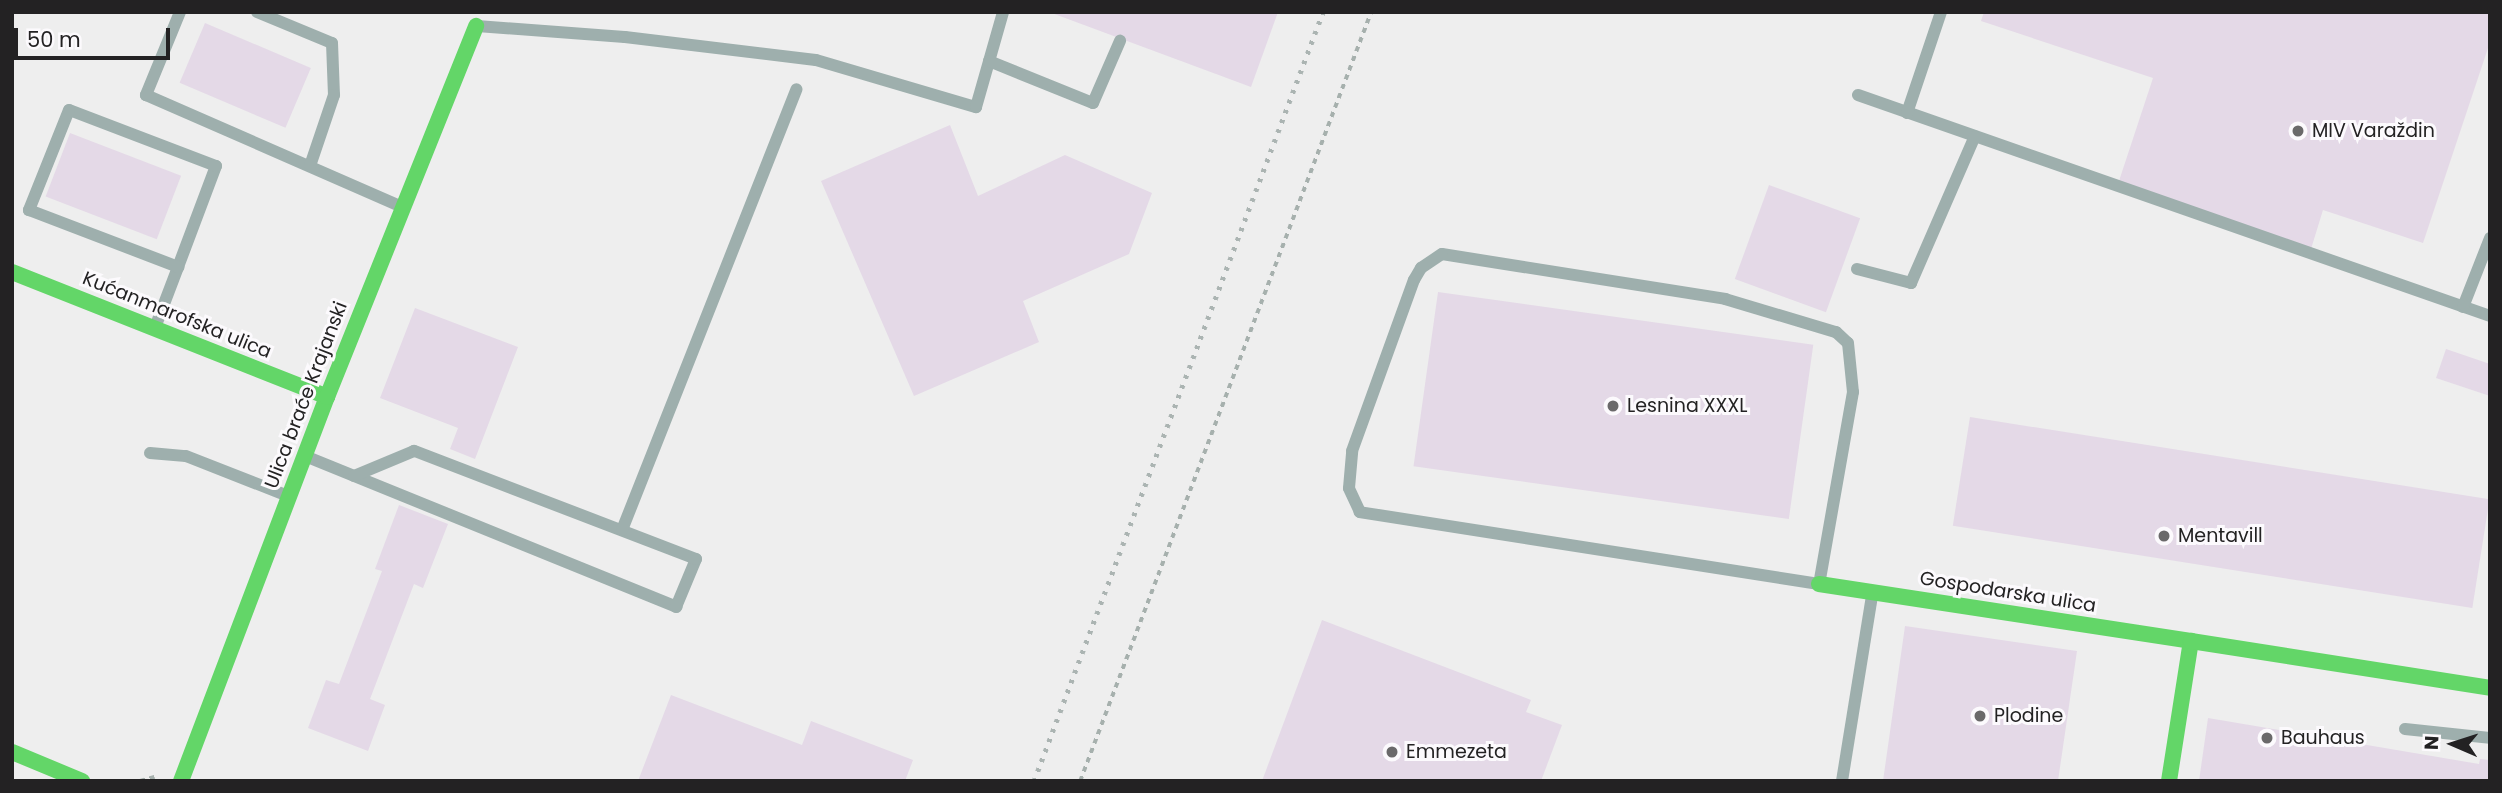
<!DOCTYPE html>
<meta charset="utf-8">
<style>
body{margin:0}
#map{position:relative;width:2502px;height:793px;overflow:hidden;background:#eee;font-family:Poppins,sans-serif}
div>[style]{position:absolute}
.building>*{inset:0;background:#e4d9e7;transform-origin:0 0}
.path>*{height:3.5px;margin-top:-1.75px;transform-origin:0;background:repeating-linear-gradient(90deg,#a6b0ad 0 5px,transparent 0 10px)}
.lane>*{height:12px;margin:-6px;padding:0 6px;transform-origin:6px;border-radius:6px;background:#9eafad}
.fast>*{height:16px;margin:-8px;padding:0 8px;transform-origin:8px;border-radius:8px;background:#63d668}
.rail>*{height:5px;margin-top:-2.5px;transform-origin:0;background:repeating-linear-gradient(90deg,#abb4b2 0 3.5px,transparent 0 10.5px)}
.dots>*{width:19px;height:19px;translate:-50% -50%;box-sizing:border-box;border:4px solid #fcfafd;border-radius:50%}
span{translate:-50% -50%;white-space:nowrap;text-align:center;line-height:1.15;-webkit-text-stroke:6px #fcfafd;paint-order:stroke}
.poi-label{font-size:19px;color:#232223}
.left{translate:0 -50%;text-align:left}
.street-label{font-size:19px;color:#232223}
.frame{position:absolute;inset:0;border:14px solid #232223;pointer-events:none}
.north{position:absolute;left:2418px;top:709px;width:70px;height:70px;-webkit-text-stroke:5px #fcfafd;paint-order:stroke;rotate:273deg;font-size:19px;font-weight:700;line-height:28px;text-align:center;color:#232223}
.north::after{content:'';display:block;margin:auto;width:24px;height:32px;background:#232223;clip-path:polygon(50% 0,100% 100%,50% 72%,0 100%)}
.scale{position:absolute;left:14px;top:28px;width:156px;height:32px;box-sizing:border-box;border:4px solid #232223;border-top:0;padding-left:9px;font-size:21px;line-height:24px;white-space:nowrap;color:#232223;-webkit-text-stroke:5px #fcfafd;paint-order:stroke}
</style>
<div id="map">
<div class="building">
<div style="clip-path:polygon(1049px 12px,1278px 12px,1251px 87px)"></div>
<div style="clip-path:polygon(1984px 12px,2490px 12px,2490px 42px,2423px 243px,2323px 210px,2311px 249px,2118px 184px,2153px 78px,1981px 21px)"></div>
<div style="left:205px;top:23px;width:115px;height:65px;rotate:23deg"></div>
<div style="clip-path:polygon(950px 125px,978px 196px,1065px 155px,1152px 193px,1129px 254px,1023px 301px,1039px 342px,914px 396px,821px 181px)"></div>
<div style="left:70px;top:133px;width:119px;height:68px;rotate:21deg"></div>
<div style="left:1769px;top:185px;width:97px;height:100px;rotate:20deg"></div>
<div style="left:1438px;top:292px;width:379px;height:176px;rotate:8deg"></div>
<div style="clip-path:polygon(415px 308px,518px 347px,475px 459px,450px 449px,458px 428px,380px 398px)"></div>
<div style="clip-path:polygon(2446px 349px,2490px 364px,2490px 396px,2436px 378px)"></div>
<div style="left:1970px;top:417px;width:526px;height:110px;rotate:9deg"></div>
<div style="clip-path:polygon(399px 505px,448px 524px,423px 588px,414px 584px,370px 699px,385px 705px,368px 751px,308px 728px,326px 680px,339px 684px,382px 571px,375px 569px)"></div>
<div style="clip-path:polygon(1322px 620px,1531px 700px,1526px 712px,1562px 725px,1541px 781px,1262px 781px)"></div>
<div style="clip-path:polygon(1905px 626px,2077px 651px,2058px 781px,1883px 781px)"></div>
<div style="clip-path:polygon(671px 695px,802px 745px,811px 721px,913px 760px,905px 781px,638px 781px)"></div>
<div style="clip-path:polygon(2208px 718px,2479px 764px,2480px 759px,2490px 760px,2490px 781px,2199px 781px)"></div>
</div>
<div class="path">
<div style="left:140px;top:781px;width:15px;rotate:-16deg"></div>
<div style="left:1080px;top:781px;width:822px;rotate:-69.27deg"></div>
</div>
<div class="lane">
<div style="left:180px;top:12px;width:90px;rotate:112.3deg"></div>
<div style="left:146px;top:95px;width:277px;rotate:23.6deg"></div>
<div style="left:257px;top:12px;width:81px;rotate:22.5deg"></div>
<div style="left:332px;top:43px;width:52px;rotate:87.8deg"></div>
<div style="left:334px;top:95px;width:75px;rotate:108.7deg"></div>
<div style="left:477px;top:26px;width:148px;rotate:4.3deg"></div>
<div style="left:625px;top:37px;width:192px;rotate:6.9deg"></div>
<div style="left:816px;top:60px;width:167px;rotate:16.4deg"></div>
<div style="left:976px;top:107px;width:99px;rotate:-74.1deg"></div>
<div style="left:989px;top:61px;width:112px;rotate:22deg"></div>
<div style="left:1093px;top:103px;width:68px;rotate:-66.5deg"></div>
<div style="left:1858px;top:95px;width:670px;rotate:19.27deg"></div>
<div style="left:1907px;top:113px;width:107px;rotate:-71.4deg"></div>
<div style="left:1442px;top:254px;width:287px;rotate:9deg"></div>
<div style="left:1725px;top:299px;width:116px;rotate:16.6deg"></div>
<div style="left:1836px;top:332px;width:16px;rotate:43deg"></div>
<div style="left:1848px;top:343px;width:49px;rotate:84.2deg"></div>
<div style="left:1853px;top:392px;width:195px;rotate:100deg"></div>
<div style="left:1819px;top:584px;width:465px;rotate:-171.1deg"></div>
<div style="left:1360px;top:512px;width:26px;rotate:-115deg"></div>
<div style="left:1349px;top:488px;width:37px;rotate:-85deg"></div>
<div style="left:1352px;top:451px;width:182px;rotate:-70.1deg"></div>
<div style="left:1414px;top:280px;width:14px;rotate:-60deg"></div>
<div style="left:1421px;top:268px;width:25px;rotate:-34deg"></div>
<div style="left:1857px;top:269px;width:56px;rotate:14.5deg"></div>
<div style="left:1911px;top:283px;width:160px;rotate:-66.5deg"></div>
<div style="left:2463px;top:307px;width:74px;rotate:-68.6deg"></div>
<div style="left:156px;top:325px;width:62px;rotate:-69.2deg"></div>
<div style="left:178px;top:267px;width:108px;rotate:-69.4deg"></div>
<div style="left:216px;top:166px;width:157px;rotate:-159.1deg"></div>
<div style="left:69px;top:110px;width:108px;rotate:111.8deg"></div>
<div style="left:29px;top:210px;width:160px;rotate:20.9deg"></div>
<div style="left:150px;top:453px;width:36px;rotate:5deg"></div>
<div style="left:186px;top:456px;width:110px;rotate:21.4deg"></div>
<div style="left:305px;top:456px;width:401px;rotate:22.1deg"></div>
<div style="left:676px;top:607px;width:52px;rotate:-67.4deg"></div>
<div style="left:696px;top:559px;width:302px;rotate:-159deg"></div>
<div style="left:414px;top:451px;width:65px;rotate:157.4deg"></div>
<div style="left:622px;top:530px;width:474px;rotate:-68.4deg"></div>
<div style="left:2405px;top:729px;width:85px;rotate:6deg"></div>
<div style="left:1842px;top:781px;width:188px;rotate:-80.8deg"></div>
</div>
<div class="fast">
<div style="left:12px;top:272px;width:339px;rotate:21.6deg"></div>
<div style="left:1819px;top:584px;width:376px;rotate:8.7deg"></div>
<div style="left:12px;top:752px;width:76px;rotate:22.5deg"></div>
<div style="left:181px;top:781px;width:411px;rotate:-69.2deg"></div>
<div style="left:327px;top:397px;width:400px;rotate:-68.1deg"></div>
<div style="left:2169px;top:781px;width:142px;rotate:-81.1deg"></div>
<div style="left:2191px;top:641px;width:303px;rotate:8.9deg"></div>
</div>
<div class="rail">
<div style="left:1034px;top:781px;width:822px;rotate:-69.4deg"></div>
</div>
<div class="dots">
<div style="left:2298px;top:131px;background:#6a696a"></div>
<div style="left:1613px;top:406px;background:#6a696a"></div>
<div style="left:2164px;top:536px;background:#6a696a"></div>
<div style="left:1980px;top:716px;background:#6a696a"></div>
<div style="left:2267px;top:738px;background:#6a696a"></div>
<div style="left:1392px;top:752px;background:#6a696a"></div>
</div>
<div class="poi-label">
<span class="left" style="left:2312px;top:131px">MIV Varaždin</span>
<span class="left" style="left:1627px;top:406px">Lesnina XXXL</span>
<span class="left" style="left:2178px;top:536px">Mentavill</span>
<span class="left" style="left:1994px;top:716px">Plodine</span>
<span class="left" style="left:2281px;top:738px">Bauhaus</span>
<span class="left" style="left:1406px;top:752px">Emmezeta</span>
</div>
<div class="street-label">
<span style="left:177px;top:315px;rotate:22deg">Kućanmarofska ulica</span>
<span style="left:306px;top:395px;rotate:-69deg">Ulica braće Krajanski</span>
<span style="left:2008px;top:592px;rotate:9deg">Gospodarska ulica</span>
</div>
<div class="frame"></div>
<div class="north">N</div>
<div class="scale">50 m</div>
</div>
